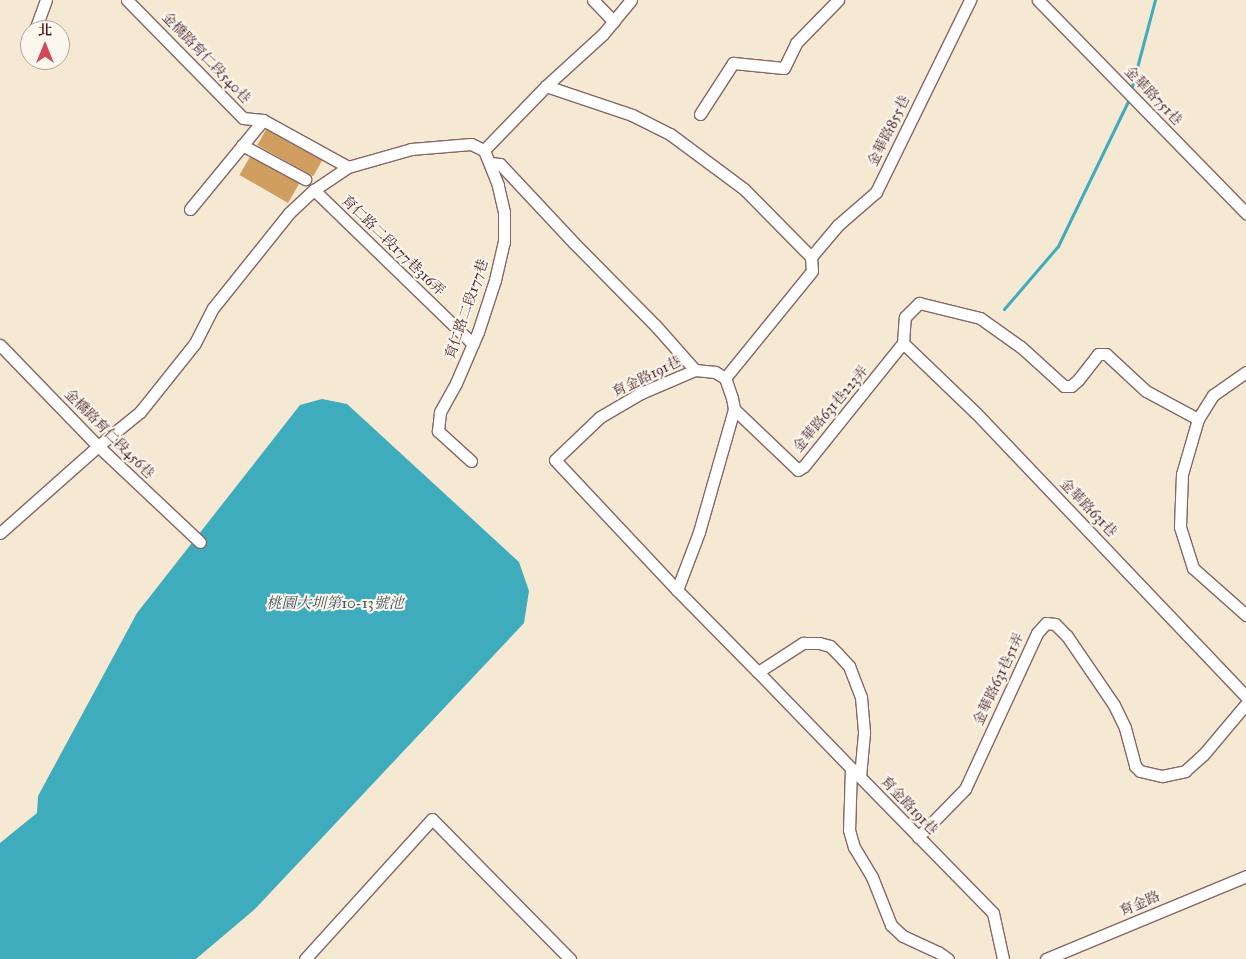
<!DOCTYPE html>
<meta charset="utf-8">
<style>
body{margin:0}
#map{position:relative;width:1246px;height:959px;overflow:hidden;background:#f6e9d3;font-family:"IM FELL Great Primer","Noto Serif TC",serif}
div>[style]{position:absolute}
.water>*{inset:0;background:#3eacbd}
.stream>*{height:3px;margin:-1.5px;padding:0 1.5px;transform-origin:1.5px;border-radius:1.5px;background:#3eacbd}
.building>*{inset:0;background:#d09e5f;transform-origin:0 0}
.roads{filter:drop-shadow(1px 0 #866666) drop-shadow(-1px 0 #866666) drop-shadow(0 1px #866666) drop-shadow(0 -1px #866666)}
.minor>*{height:11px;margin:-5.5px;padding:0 5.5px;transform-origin:5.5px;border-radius:5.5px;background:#fff}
span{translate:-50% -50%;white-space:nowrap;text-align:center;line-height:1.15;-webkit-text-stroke:4px #fbf7ec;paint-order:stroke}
.street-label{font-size:14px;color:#4a1f2b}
.water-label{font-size:15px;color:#455765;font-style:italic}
.north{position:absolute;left:20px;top:20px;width:50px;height:50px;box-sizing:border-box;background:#fbf7ec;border:1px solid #b4a19f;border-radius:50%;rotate:0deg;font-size:14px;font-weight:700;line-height:20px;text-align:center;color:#4a1f2b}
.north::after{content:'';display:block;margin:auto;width:18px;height:22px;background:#d1495b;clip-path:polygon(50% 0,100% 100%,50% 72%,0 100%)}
</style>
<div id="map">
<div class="water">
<div style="clip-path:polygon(322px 399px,347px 404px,519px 562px,529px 591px,524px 623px,255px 909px,196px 959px,0 959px,0 843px,37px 813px,38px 796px,137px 613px,300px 405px)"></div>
</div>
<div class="stream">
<div style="left:1131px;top:90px;width:93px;rotate:-75.1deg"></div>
<div style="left:1004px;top:309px;width:83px;rotate:-49.4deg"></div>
<div style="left:1058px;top:246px;width:163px;rotate:-64.2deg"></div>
</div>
<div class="building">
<div style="left:268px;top:126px;width:64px;height:22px;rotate:29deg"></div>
<div style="left:251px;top:155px;width:56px;height:23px;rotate:30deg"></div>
</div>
<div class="roads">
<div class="minor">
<div style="left:127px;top:0;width:165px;rotate:45.5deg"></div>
<div style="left:243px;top:118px;width:20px;rotate:6deg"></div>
<div style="left:263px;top:120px;width:97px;rotate:28.9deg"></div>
<div style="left:593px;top:0;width:30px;rotate:46deg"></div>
<div style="left:1038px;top:0;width:298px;rotate:45.7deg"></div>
<div style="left:35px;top:30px;width:32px;rotate:-70deg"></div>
<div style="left:60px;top:41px;width:2px;rotate:27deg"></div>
<div style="left:546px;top:86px;width:91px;rotate:18.6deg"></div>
<div style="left:632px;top:115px;width:42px;rotate:26.6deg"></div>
<div style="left:670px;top:134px;width:92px;rotate:36.6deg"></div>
<div style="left:744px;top:189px;width:95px;rotate:45.4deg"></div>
<div style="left:811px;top:257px;width:14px;rotate:86deg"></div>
<div style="left:812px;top:271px;width:138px;rotate:129.1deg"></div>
<div style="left:700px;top:114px;width:61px;rotate:-57.1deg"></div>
<div style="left:733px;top:63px;width:51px;rotate:5.6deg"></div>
<div style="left:784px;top:68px;width:28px;rotate:-64deg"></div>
<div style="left:796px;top:43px;width:60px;rotate:-45.7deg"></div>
<div style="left:242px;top:145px;width:72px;rotate:28.4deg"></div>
<div style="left:490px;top:163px;width:10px;rotate:6deg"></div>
<div style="left:500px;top:164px;width:108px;rotate:46.9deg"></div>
<div style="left:574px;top:243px;width:115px;rotate:45.4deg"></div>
<div style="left:655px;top:325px;width:60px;rotate:48.4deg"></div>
<div style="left:314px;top:190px;width:221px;rotate:44.1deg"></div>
<div style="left:190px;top:209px;width:115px;rotate:-50.6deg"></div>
<div style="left:811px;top:257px;width:42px;rotate:-49.8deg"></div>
<div style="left:838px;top:225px;width:50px;rotate:-41deg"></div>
<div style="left:876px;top:192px;width:214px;rotate:-63.9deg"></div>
<div style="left:903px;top:343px;width:101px;rotate:43.8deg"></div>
<div style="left:976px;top:413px;width:392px;rotate:46.4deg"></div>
<div style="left:903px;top:343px;width:26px;rotate:-86deg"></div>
<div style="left:905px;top:317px;width:20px;rotate:-45deg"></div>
<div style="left:919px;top:303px;width:63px;rotate:13.8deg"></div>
<div style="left:980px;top:318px;width:50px;rotate:35.3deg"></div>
<div style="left:1021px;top:347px;width:58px;rotate:42.2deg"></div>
<div style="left:1064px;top:386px;width:7px"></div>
<div style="left:1071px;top:386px;width:9px;rotate:-41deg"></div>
<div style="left:1078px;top:380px;width:33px;rotate:-52deg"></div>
<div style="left:1098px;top:354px;width:8px"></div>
<div style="left:1106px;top:354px;width:54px;rotate:42.8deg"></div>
<div style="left:1146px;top:391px;width:59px;rotate:28.3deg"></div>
<div style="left:0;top:345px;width:141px;rotate:45.9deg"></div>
<div style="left:98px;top:446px;width:140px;rotate:43.3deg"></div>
<div style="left:1246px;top:372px;width:40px;rotate:145.1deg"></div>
<div style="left:1213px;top:395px;width:28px;rotate:122deg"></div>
<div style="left:1198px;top:419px;width:57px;rotate:106.2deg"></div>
<div style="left:1182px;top:474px;width:53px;rotate:92.2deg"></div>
<div style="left:1180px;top:527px;width:43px;rotate:72.4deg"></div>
<div style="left:1193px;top:568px;width:71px;rotate:41.6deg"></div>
<div style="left:734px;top:409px;width:88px;rotate:43.6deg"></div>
<div style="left:798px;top:470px;width:7px;rotate:-34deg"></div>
<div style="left:804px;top:466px;width:158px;rotate:-51.2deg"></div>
<div style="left:471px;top:461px;width:45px;rotate:-137.7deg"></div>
<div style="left:438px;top:431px;width:19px;rotate:-84deg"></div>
<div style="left:440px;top:412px;width:33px;rotate:-61deg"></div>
<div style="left:456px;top:383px;width:56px;rotate:-66.7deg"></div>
<div style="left:478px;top:332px;width:55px;rotate:-71.9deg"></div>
<div style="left:495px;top:280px;width:39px;rotate:-77deg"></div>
<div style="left:504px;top:242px;width:30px;rotate:-90deg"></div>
<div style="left:504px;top:212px;width:28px;rotate:-103deg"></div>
<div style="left:498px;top:185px;width:38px;rotate:-112deg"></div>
<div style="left:484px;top:150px;width:89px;rotate:-45.9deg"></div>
<div style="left:546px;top:86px;width:77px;rotate:-42.4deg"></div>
<div style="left:603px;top:34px;width:44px;rotate:-50.5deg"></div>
<div style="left:0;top:533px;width:131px;rotate:-41.6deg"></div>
<div style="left:98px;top:446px;width:54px;rotate:-39deg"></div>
<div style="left:140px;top:412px;width:88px;rotate:-51.4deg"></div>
<div style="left:195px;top:343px;width:39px;rotate:-63deg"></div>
<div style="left:213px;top:308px;width:122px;rotate:-51.3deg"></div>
<div style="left:289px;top:213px;width:34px;rotate:-43deg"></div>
<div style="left:314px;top:190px;width:41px;rotate:-34.1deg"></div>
<div style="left:348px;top:167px;width:66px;rotate:-15.9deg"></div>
<div style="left:411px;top:149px;width:60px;rotate:-4.8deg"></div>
<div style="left:471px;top:144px;width:14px;rotate:25deg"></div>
<div style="left:677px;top:590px;width:62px;rotate:-69.2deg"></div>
<div style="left:699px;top:532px;width:128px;rotate:-74.1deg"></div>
<div style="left:734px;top:409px;width:11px;rotate:-100deg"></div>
<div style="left:732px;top:398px;width:21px;rotate:-109deg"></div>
<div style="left:725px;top:378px;width:12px;rotate:-149deg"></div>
<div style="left:715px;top:372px;width:20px;rotate:-174deg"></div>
<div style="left:695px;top:370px;width:59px;rotate:156.9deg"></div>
<div style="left:641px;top:393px;width:48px;rotate:149.7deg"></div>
<div style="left:600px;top:417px;width:62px;rotate:136.3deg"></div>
<div style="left:555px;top:460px;width:178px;rotate:46.8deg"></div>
<div style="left:677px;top:590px;width:115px;rotate:45.4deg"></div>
<div style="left:758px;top:672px;width:54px;rotate:-32.8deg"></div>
<div style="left:803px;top:643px;width:16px"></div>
<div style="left:819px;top:643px;width:11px;rotate:15deg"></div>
<div style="left:830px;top:646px;width:10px;rotate:45deg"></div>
<div style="left:837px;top:653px;width:18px;rotate:47deg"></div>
<div style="left:849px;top:666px;width:33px;rotate:69deg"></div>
<div style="left:861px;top:697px;width:36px;rotate:85deg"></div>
<div style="left:864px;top:733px;width:44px;rotate:95.2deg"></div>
<div style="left:860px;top:777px;width:190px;rotate:45.6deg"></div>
<div style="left:993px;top:913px;width:47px;rotate:77.7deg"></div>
<div style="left:758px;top:672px;width:139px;rotate:45.9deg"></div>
<div style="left:851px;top:768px;width:62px;rotate:91.8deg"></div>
<div style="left:849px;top:830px;width:18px;rotate:74deg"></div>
<div style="left:854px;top:847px;width:35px;rotate:59deg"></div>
<div style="left:872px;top:877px;width:52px;rotate:68.4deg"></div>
<div style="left:891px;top:925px;width:16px;rotate:43deg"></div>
<div style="left:903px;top:936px;width:38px;rotate:25deg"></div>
<div style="left:938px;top:952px;width:12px;rotate:35deg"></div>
<div style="left:918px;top:837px;width:67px;rotate:-45.6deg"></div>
<div style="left:965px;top:789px;width:172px;rotate:-65.2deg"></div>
<div style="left:1037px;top:633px;width:13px;rotate:-48deg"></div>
<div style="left:1046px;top:623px;width:9px;rotate:6deg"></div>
<div style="left:1055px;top:624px;width:17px;rotate:45deg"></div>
<div style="left:1067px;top:636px;width:83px;rotate:55.7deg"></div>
<div style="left:1114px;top:705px;width:25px;rotate:64deg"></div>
<div style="left:1125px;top:728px;width:39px;rotate:75deg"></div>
<div style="left:1135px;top:766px;width:7px;rotate:45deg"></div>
<div style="left:1140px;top:771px;width:23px;rotate:13deg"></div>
<div style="left:1162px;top:776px;width:24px;rotate:-12deg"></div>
<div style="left:1185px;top:771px;width:24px;rotate:-42deg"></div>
<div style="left:1203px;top:755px;width:67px;rotate:-49.9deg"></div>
<div style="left:305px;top:959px;width:189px;rotate:-47.8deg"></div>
<div style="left:432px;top:819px;width:197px;rotate:45.4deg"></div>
<div style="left:1046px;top:959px;width:217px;rotate:-22.5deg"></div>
</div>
</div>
<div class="street-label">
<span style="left:206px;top:58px;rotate:46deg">金橋路育仁段540巷</span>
<span style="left:1153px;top:96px;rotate:46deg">金華路751巷</span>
<span style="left:889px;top:131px;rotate:-64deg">金華路855巷</span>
<span style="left:393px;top:246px;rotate:44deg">育仁路二段177巷316弄</span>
<span style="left:467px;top:309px;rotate:-71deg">育仁路二段177巷</span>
<span style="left:647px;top:377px;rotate:-26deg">育金路191巷</span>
<span style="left:831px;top:409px;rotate:-50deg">金華路631巷223弄</span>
<span style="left:109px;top:434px;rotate:45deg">金橋路育仁段456巷</span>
<span style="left:1088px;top:508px;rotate:46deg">金華路631巷</span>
<span style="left:999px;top:679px;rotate:-65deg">金華路631巷51弄</span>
<span style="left:909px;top:806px;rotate:46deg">育金路191巷</span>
<span style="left:1140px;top:904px;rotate:-23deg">育金路</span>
</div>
<div class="water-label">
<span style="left:335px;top:604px">桃園大圳第10-13號池</span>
</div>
<div class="north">北</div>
</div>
